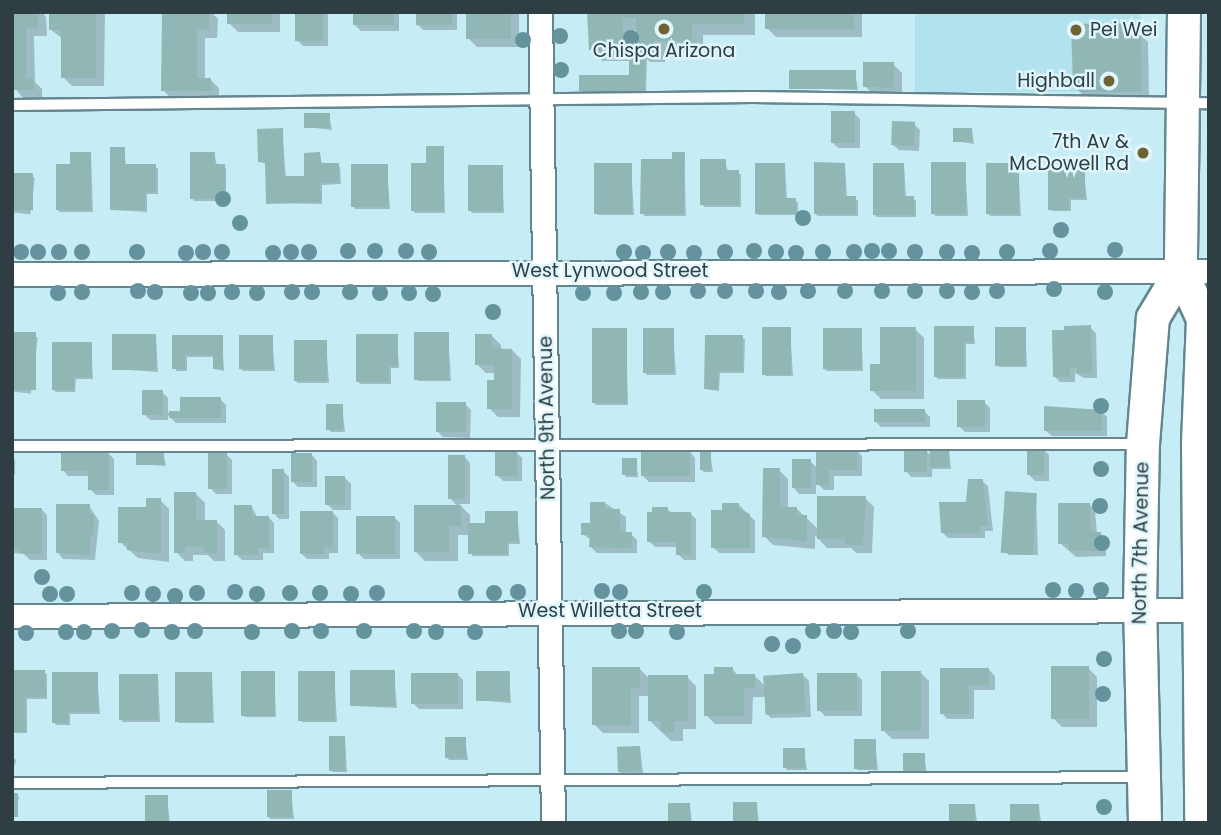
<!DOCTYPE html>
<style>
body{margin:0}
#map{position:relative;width:1221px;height:835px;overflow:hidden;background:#c6ecf6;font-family:Poppins,sans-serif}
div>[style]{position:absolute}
.built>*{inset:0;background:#b2e2ee;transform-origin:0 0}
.shadow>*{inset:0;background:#0003;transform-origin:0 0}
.building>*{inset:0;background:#90b7b4;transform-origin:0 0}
.roads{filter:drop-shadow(2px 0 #63868f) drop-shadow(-2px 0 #63868f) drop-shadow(0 2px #63868f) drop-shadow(0 -2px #63868f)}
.lane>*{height:10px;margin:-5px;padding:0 5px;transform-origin:5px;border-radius:5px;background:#fff}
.street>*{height:23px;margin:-11.5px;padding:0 11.5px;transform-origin:11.5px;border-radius:11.5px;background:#fff}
.secondary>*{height:32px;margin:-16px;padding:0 16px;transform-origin:16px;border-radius:16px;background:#fff}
.trees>*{width:16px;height:16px;margin:-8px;border-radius:50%;background:#64939d}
.dots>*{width:19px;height:19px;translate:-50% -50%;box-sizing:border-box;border:4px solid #dff6fc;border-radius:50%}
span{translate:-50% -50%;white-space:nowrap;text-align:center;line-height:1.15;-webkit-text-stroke:5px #dff6fc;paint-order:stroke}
.poi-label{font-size:19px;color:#2e3e42}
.left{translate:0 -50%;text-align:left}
.right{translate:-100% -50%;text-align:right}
.street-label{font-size:19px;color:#2e3e42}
.frame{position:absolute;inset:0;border:14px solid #2e3e42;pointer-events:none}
</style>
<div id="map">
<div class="built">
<div style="left:915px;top:12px;width:226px;height:80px"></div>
</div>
<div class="shadow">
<div style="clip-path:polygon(12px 12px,42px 12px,46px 17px,47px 36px,34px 36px,35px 82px,42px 89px,42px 98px,24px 99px,12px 85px)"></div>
<div style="clip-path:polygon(51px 12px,105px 12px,104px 86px,72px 86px,63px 77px,63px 39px,51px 30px)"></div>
<div style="clip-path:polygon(164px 12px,211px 12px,218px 19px,217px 38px,205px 38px,205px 79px,210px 79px,219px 88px,219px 99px,172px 99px,163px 90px)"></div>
<div style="clip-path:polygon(229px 12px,280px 12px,280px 32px,238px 32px,229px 23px)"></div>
<div style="clip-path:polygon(297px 12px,328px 12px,328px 46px,303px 46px,297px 40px)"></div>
<div style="clip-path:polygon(355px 12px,399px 12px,399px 31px,361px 31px,355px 25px)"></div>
<div style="clip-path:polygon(417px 12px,457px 12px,457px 30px,423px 30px,417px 24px)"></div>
<div style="clip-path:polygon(468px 12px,519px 12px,519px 47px,477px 47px,468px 38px)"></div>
<div style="clip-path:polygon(evenodd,589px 12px,755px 12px,755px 35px,703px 35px,703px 52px,665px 52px,665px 62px,650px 62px,647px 59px,646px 93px,583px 92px,581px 90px,630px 76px,630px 61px,602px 61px,590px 49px,589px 12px,634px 30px,637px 30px,638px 50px,646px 59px,634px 59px,634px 30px)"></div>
<div style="clip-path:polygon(767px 12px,862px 12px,862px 37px,776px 37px,767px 28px)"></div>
<div style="clip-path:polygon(1138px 33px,1148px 42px,1149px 97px,1084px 96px,1075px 87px)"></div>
<div style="clip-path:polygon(893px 64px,902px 73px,902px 95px,874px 95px,865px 86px)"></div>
<div style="clip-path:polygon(855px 71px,858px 90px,791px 88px)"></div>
<div style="clip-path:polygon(854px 113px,860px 119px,860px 148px,838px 148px,832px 142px)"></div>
<div style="clip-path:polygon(329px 115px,332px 130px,306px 127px)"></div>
<div style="clip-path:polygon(914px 124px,920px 130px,919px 151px,899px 150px,893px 145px)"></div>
<div style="clip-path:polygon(282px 130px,286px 178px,306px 177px,320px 154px,322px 165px,340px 167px,341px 184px,322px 185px,322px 204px,268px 203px,267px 164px,259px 162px)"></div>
<div style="clip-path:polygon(972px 130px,974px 144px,955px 141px)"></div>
<div style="clip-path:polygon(1141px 145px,1148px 148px,1148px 155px,1143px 157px)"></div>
<div style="clip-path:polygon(443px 147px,445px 213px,415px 213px,412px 210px,427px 165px)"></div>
<div style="clip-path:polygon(124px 149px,126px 165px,158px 168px,158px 194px,147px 194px,147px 212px,112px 210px)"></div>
<div style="clip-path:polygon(214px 153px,217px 165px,226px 168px,226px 201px,194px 201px,192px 198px)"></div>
<div style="clip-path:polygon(91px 154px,93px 212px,60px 212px,58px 210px,72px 166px)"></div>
<div style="clip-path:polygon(684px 154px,686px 216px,645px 216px,642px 213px,674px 161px)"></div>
<div style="clip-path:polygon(725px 160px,728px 172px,741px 174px,741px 207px,705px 207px,702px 205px)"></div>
<div style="clip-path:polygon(965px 163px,968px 216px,936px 216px,933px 214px)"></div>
<div style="clip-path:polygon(845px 164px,847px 197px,858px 200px,858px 216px,818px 216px,815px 214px)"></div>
<div style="clip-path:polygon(904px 164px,906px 197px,916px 200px,916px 217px,877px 217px,874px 214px)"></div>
<div style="clip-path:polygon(1018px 164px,1021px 216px,991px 216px,988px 214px)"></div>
<div style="clip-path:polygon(631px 165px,634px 215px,598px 215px,595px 213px)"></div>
<div style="clip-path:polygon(785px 165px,787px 200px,798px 202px,798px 215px,759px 215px,756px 213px)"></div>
<div style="clip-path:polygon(387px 166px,390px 209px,355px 209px,353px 206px)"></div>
<div style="clip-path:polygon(502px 167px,504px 213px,472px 213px,470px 210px)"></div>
<div style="clip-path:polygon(1084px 172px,1087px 200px,1071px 200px,1071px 211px,1052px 211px,1049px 209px)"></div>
<div style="left:12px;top:175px;width:23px;height:37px;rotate:7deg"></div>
<div style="clip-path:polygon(1090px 327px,1096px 333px,1097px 378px,1084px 378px,1075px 373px,1075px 382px,1060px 382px,1054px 376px)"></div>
<div style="clip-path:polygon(973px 328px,975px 344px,966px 344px,966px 379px,938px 379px,935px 376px)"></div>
<div style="clip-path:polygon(790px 329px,793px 376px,766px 376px,764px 374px)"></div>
<div style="clip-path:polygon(915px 329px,924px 338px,924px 399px,881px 399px,872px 390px,882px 365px)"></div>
<div style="clip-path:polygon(1025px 329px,1027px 367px,999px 367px,997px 365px)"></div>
<div style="clip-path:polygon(626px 330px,628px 405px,596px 405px,594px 402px)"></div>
<div style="clip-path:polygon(673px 330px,676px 375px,647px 375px,645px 372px)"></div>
<div style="clip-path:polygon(861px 330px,863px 371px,827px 371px,824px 369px)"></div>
<div style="left:12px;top:334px;width:26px;height:57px;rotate:7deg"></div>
<div style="clip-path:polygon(448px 334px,451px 381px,419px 381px,416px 379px)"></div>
<div style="clip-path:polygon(156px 336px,158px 372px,114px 369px)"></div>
<div style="clip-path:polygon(397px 336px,399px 368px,391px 368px,391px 384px,360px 384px,358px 381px)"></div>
<div style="clip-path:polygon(492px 336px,501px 345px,501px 350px,512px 350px,521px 359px,520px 417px,498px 417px,489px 408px,496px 373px,486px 373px,477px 364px)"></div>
<div style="clip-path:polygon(174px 337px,222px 337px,224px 371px,215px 369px,215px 357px,187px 357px,187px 371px,176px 371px)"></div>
<div style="clip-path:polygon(272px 337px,275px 371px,243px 371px,241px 369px)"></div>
<div style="clip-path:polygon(706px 337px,745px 339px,744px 373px,720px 373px,719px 391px,706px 389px)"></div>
<div style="clip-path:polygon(326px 341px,329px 383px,298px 383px,296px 381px)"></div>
<div style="clip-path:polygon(91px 344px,93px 379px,76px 379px,75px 392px,56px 392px,54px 390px)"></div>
<div style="clip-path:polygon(162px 392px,168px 398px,168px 413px,182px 413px,220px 399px,226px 405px,226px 423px,176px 423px,168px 415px,168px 420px,150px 420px,144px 414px)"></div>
<div style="clip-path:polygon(984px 402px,990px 408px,990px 432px,965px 432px,959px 426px)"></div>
<div style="clip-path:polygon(465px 404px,471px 410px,470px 438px,443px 437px,437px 431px)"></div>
<div style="clip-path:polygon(342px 406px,345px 432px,331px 432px,328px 429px)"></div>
<div style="clip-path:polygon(1046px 408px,1102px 412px,1107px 417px,1107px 436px,1052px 436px,1046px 431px)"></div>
<div style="clip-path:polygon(924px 411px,930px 417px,930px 427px,881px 427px,875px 421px)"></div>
<div style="clip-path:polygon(1043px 449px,1049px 455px,1049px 481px,1035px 481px,1029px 475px)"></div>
<div style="clip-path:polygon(857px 450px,862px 456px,862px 476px,834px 476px,834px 490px,824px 490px,816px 482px,816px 494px,799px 494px,794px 488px,810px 461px,818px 469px)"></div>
<div style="clip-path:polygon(949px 450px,951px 469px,932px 469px,932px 477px,911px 477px,906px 471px,926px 451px,932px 456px)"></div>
<div style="clip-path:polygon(163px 452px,166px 466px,138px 464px)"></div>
<div style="clip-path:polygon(516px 452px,522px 458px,522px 481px,503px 481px,497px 475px)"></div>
<div style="clip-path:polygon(690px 452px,695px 458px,695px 482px,649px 482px,643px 476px)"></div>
<div style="clip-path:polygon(710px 452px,713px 472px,704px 472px,702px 470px)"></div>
<div style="clip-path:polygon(108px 453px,114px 459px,114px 495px,96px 495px,90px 489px,90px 476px,68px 476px,63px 470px)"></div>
<div style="clip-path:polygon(226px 454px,232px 460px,232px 494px,216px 494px,210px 488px)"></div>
<div style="clip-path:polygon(312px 455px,317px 461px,317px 487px,298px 487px,292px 481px)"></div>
<div style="clip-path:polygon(465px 457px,470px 463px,470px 504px,459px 504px,470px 515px,470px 525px,487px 525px,517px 512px,520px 544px,509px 544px,509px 556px,472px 556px,469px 535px,458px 535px,458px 561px,425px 561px,416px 552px,457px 506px,450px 498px)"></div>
<div style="clip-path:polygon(13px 458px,15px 460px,15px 475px,12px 475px)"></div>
<div style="clip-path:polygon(636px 459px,638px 477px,626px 477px,624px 474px)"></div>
<div style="clip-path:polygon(779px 470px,788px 479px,788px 508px,797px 509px,818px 529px,865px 498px,874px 507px,872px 553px,856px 553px,851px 548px,827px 548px,815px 535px,815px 549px,773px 545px,764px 536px)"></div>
<div style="clip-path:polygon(283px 471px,289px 477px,289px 519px,279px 519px,274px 513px)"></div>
<div style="clip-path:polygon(345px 478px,351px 484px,351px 510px,333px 510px,327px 504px)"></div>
<div style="clip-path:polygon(982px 481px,988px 486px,993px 531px,985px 531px,985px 538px,948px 538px,942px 532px,968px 503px)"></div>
<div style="clip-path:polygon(196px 494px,205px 503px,205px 521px,216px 521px,225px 530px,225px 561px,214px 561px,208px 555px,193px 555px,193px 561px,185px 561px,176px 552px)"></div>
<div style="clip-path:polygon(1036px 495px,1038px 555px,1009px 555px,1007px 553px)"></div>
<div style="clip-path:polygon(160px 500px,169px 509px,169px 562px,138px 558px,120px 542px)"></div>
<div style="clip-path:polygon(605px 503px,626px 517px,626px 534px,631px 534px,637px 540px,637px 553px,597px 553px,591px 547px,591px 540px,583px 534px)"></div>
<div style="clip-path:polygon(738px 504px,755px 521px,755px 553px,719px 553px,713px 547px,724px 512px)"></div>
<div style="clip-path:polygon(1089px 504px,1095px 510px,1097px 534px,1106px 540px,1106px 556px,1076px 557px,1060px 543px)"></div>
<div style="clip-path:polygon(89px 506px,99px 521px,95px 560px,63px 559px,58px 553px)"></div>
<div style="clip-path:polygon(252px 507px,257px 517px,268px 517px,274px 523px,274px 553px,263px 553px,263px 560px,242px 560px,236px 554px)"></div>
<div style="clip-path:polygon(12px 509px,41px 509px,47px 515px,47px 560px,30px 560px,24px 554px,12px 553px)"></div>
<div style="clip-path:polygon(667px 509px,672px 513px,690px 513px,696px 519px,696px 560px,684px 560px,678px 554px,678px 547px,655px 547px,649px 541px)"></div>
<div style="clip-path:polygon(332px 512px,338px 518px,338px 553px,329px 553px,329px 559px,307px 559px,301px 553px)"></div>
<div style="clip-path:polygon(394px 517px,400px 523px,400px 559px,364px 559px,358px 553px)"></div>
<div style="clip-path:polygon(639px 668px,648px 677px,687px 677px,696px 686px,696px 729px,683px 729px,683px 741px,671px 741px,649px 720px,649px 696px,639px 696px,639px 733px,603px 733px,594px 724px)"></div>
<div style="clip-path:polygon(1088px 668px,1097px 677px,1097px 727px,1062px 727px,1053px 718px)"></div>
<div style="clip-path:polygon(732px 669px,739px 676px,755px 676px,765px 686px,803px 675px,809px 681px,811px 717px,771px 718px,765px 712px,765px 697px,753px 697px,752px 724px,715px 724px,706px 715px,716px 676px)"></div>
<div style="clip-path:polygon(942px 670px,989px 670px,995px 676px,995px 690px,974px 690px,974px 719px,947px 719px,942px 713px)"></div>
<div style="clip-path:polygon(394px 671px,397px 708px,352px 706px)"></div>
<div style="clip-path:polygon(12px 672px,47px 674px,47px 699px,27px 699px,27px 733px,12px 733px)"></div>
<div style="clip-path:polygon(920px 672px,929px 681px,929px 739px,892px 739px,883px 730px)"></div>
<div style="clip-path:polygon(274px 673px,276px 717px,245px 717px,243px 715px)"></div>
<div style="clip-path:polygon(334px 673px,337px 722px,302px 722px,300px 720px)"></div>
<div style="clip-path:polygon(509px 673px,511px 703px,477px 700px)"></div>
<div style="clip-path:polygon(97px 674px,100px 714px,70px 714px,70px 725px,56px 725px,54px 722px)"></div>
<div style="clip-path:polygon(212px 674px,214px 723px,179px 723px,177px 721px)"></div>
<div style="clip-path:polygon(457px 674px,463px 680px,463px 709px,419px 709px,413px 703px)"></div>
<div style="clip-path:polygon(856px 674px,862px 680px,862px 716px,825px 716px,819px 710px)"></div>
<div style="clip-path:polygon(158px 676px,160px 722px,123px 722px,120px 719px)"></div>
<div style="clip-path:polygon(345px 737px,347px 772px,333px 772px,331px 770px)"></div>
<div style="clip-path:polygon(465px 739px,468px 760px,449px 760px,447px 757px)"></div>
<div style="clip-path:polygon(875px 741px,878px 770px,858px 770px,856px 768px)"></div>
<div style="clip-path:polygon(640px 748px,643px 773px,621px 773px,619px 771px)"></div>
<div style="clip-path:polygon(804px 750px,807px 770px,787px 770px,785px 767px)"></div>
<div style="clip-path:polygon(924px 755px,927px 773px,905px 771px)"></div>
<div style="left:12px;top:758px;width:5px;height:15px;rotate:22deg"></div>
<div style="clip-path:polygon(291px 791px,294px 819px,271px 819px,268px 817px)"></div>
<div style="left:12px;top:794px;width:8px;height:24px;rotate:23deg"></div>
<div style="clip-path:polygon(167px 796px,170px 823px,147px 823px)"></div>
<div style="clip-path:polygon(757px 804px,759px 823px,735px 823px)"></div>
<div style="clip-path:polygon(690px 805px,692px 823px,669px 823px)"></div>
<div style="clip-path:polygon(975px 806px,977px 823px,951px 823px)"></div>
<div style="clip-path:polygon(1039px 806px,1041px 823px,1012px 823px)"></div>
</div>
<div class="building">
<div style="clip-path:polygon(12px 12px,38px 12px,38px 27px,26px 28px,26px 79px,33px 78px,34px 90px,13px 90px)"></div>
<div style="clip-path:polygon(49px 12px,96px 12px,96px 78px,61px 78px,61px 30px,49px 30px)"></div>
<div style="clip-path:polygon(162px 12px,209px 12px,209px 30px,197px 29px,197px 78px,211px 78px,211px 91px,161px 91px)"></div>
<div style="left:227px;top:12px;width:45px;height:12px"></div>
<div style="left:295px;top:12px;width:28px;height:29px"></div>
<div style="left:353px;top:12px;width:41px;height:13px"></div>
<div style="left:416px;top:12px;width:36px;height:13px"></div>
<div style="left:466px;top:12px;width:45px;height:27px"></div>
<div style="clip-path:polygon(587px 12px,744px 12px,744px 24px,692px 24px,692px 41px,654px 41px,654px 51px,636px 51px,636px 18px,623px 18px,623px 50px,589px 50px)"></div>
<div style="left:765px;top:12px;width:89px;height:17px"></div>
<div style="clip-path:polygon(1126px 23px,1139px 31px,1141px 89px,1073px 87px,1071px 24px)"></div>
<div style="clip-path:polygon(629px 58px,645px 58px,645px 91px,579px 91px,579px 75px,629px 75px)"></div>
<div style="clip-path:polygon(863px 62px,894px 62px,894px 87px,879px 89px,878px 87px,863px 87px)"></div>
<div style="left:789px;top:70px;width:67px;height:19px"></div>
<div style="left:831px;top:111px;width:24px;height:32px"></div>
<div style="left:304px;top:113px;width:26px;height:15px"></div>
<div style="left:892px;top:121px;width:23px;height:24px;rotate:2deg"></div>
<div style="clip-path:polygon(283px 128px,284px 176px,304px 176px,304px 153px,320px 152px,321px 163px,339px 163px,339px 182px,320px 183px,321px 202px,266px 204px,265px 162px,258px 162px,257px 129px)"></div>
<div style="left:953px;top:128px;width:19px;height:14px"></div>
<div style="clip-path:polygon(1140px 144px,1146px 144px,1146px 152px,1140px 156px)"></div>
<div style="clip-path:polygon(426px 146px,444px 146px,444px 211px,411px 211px,411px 163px,426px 163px)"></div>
<div style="clip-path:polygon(110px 147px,125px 147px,125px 164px,156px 164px,156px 192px,145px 192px,145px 210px,110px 210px)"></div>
<div style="clip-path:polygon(70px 152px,91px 152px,91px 210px,56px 210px,56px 164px,70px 164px)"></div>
<div style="clip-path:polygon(190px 152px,215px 152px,215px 164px,225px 164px,225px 199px,190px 199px)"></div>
<div style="clip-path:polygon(672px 152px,685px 152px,684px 214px,640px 214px,641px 159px,672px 159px)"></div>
<div style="clip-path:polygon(700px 159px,726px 159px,726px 170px,739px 170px,739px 205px,700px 205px)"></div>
<div style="clip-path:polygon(814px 162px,845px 163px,845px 196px,856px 196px,856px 214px,814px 214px)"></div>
<div style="left:931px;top:162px;width:35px;height:52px"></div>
<div style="left:594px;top:163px;width:38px;height:51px"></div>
<div style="clip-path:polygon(755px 163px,785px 163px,785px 198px,796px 198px,796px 214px,755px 214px)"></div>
<div style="clip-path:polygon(873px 163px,904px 163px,904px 196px,914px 196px,914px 215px,873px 215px)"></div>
<div style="left:986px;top:163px;width:33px;height:51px"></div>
<div style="left:351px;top:164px;width:37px;height:43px"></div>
<div style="left:468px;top:165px;width:35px;height:46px"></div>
<div style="clip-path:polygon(1048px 170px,1085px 170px,1085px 198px,1069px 198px,1069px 210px,1048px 210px)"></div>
<div style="left:12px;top:173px;width:21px;height:37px"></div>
<div style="clip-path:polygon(1091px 325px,1092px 373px,1077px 373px,1077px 368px,1070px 368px,1070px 377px,1053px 377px,1052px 330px,1064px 330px,1064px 326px)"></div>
<div style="clip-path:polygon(934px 326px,974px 326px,974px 342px,964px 342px,964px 377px,934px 377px)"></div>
<div style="left:762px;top:327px;width:29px;height:48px"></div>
<div style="clip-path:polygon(880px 327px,916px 327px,916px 391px,870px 391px,870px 364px,880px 364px)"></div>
<div style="left:995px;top:327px;width:31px;height:39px"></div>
<div style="left:592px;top:328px;width:35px;height:75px"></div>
<div style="left:643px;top:328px;width:31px;height:45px"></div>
<div style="left:823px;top:328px;width:39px;height:41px"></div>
<div style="left:12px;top:332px;width:24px;height:58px"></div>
<div style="left:414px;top:332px;width:35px;height:48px"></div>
<div style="left:112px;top:334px;width:44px;height:36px"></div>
<div style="clip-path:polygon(356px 334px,398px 334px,398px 366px,389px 366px,389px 382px,356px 382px)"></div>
<div style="clip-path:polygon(475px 334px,492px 334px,492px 348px,512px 349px,512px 409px,487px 409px,487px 380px,494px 380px,494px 365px,475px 365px)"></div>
<div style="clip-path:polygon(172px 335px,223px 335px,223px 369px,213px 369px,213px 355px,185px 355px,185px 369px,172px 369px)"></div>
<div style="left:239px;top:335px;width:34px;height:34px"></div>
<div style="clip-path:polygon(705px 335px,743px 335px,743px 371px,718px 371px,718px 390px,704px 389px)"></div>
<div style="left:294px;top:340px;width:33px;height:41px"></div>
<div style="clip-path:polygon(52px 342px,92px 342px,92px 377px,74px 377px,74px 390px,52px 390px)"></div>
<div style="left:142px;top:390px;width:21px;height:25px"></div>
<div style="clip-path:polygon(180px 397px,221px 397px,221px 418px,169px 418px,169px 411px,180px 411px)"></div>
<div style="left:957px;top:400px;width:28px;height:27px"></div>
<div style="left:436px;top:402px;width:30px;height:30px"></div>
<div style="left:326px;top:404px;width:17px;height:26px"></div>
<div style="clip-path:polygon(1044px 406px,1102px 410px,1102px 431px,1044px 431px)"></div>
<div style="left:874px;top:409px;width:51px;height:13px"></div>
<div style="left:1027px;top:447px;width:17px;height:28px"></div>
<div style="clip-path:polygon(816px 448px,857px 448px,857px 470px,829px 470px,829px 485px,816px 485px)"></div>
<div style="left:930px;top:448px;width:19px;height:19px"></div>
<div style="left:904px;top:449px;width:23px;height:23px"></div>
<div style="left:495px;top:450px;width:22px;height:26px"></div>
<div style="left:641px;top:450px;width:49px;height:26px"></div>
<div style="clip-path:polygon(61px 451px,109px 451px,109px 490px,88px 490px,88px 471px,61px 471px)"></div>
<div style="left:136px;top:451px;width:28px;height:14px"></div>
<div style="left:700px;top:451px;width:11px;height:19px"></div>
<div style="left:208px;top:452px;width:19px;height:37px"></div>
<div style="left:291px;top:453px;width:21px;height:29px"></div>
<div style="left:448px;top:455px;width:17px;height:44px"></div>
<div style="left:622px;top:458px;width:15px;height:17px"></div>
<div style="left:792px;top:459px;width:19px;height:29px"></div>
<div style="clip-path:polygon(763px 468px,780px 468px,780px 507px,797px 507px,797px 515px,807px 515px,807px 541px,762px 537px)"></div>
<div style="left:272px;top:469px;width:12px;height:45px"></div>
<div style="left:325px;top:476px;width:20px;height:29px"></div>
<div style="clip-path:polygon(968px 479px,983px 479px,988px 526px,980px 526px,980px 533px,941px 533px,939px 502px,966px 502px)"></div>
<div style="left:1005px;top:491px;width:32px;height:62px;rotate:4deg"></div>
<div style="clip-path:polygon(174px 492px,196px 492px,196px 520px,217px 520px,217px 553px,204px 553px,204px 547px,185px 547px,185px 553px,174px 553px)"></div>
<div style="clip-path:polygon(817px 496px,866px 496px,863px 545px,845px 545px,845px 539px,817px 539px)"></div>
<div style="clip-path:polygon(146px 498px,161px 498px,161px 554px,127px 550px,127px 543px,118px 543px,118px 507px,146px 507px)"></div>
<div style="clip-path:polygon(590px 502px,605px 502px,605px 509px,620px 509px,620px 532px,632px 532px,631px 548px,589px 547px,590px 535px,581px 535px,581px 523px,590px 523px)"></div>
<div style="clip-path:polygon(722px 503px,739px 503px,739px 509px,750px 514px,750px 548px,711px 548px,711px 510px,722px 510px)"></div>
<div style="clip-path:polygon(1058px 503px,1090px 503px,1090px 526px,1092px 532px,1101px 532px,1101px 551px,1069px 551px,1069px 544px,1058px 544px)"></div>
<div style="clip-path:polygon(56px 504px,90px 504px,90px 514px,94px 514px,94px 535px,90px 535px,90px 555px,56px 553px)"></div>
<div style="clip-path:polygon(234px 505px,252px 505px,252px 516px,269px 516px,269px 548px,258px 548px,258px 555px,234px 555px)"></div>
<div style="clip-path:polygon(414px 505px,461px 505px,461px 526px,449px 526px,449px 552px,414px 552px)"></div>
<div style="clip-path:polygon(652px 507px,668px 507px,668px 512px,691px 512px,691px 555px,676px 555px,676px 542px,647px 542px,647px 512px,652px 512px)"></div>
<div style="clip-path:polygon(12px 508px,42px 508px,42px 554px,22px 554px,18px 549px,12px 549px)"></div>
<div style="clip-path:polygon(300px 511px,333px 511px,333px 547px,324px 547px,324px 554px,300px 554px)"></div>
<div style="clip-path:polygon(485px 511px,518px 511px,518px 542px,507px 542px,507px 554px,468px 554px,468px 523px,485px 523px)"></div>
<div style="left:356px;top:516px;width:39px;height:38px"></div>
<div style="left:1051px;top:666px;width:38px;height:53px"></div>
<div style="clip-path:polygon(592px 667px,640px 667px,640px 688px,631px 688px,631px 725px,592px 725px)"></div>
<div style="clip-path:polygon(714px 667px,733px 667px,733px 674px,755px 674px,755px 688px,744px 688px,744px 716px,704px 716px,704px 674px,714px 674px)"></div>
<div style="clip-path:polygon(940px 668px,989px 668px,989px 685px,969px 685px,969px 714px,940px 714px)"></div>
<div style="clip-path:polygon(12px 670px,45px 670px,46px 697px,25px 697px,26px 732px,12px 732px)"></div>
<div style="left:350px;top:670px;width:45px;height:36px"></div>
<div style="left:241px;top:671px;width:34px;height:45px"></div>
<div style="left:298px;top:671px;width:37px;height:50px"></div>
<div style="left:476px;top:671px;width:34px;height:30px"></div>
<div style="left:881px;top:671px;width:40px;height:60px"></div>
<div style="clip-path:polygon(52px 672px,98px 672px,98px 712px,68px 712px,68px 723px,52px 723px)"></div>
<div style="left:175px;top:672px;width:37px;height:50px"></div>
<div style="left:411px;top:673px;width:47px;height:31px"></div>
<div style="left:803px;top:673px;width:39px;height:40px;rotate:86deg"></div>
<div style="left:817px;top:673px;width:40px;height:38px"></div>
<div style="left:119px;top:674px;width:39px;height:46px"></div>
<div style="clip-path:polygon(648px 675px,688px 675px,688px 721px,674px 721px,674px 732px,661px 732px,661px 721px,648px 721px)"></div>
<div style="left:329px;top:736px;width:16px;height:35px"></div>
<div style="left:445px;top:737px;width:21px;height:21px"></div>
<div style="left:854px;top:739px;width:22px;height:30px"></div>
<div style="left:640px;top:746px;width:25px;height:23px;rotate:88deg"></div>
<div style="left:783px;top:748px;width:22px;height:20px"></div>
<div style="left:925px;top:753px;width:18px;height:22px;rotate:90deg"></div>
<div style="left:267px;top:790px;width:25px;height:27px"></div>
<div style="left:12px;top:793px;width:6px;height:24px"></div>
<div style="left:145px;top:795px;width:23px;height:28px"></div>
<div style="left:733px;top:802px;width:24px;height:21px"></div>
<div style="left:668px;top:803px;width:22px;height:20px"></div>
<div style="left:949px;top:804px;width:26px;height:19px"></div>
<div style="left:1010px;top:804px;width:29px;height:19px"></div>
</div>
<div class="roads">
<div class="lane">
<div style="left:12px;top:105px;width:741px;rotate:-0.62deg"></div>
<div style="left:753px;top:97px;width:456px;rotate:0.8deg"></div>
<div style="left:12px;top:446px;width:1128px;rotate:-0.1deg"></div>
<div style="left:12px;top:783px;width:1128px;rotate:-0.3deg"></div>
</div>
<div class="street">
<div style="left:540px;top:12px;width:811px;rotate:89.08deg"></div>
<div style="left:12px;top:274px;width:1197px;rotate:-0.14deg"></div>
<div style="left:12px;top:616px;width:1197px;rotate:-0.29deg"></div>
</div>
<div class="secondary">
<div style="left:1184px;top:12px;width:259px;rotate:90.7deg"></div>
<div style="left:1181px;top:271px;width:53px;rotate:65.4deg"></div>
<div style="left:1203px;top:319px;width:127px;rotate:92.3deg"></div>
<div style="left:1198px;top:446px;width:377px;rotate:89.5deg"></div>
<div style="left:1145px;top:823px;width:214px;rotate:-91.3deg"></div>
<div style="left:1140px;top:609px;width:165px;rotate:-89deg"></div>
<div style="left:1143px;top:444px;width:126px;rotate:-85.5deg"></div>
<div style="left:1153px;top:318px;width:55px;rotate:-59.2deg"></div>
</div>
</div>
<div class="trees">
<div style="left:560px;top:36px"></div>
<div style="left:631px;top:38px"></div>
<div style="left:523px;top:40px"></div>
<div style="left:561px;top:70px"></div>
<div style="left:223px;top:199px"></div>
<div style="left:803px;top:218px"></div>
<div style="left:240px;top:223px"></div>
<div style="left:1061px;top:230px"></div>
<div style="left:1115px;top:250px"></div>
<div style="left:348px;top:251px"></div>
<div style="left:375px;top:251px"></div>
<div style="left:406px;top:251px"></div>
<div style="left:754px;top:251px"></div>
<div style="left:872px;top:251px"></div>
<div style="left:889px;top:251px"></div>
<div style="left:1050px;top:251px"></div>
<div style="left:21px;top:252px"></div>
<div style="left:38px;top:252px"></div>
<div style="left:59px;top:252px"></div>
<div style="left:82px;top:252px"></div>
<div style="left:137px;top:252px"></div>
<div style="left:203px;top:252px"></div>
<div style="left:222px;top:252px"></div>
<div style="left:291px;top:252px"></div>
<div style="left:309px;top:252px"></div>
<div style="left:429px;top:252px"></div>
<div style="left:624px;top:252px"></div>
<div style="left:668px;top:252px"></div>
<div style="left:725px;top:252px"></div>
<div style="left:776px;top:252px"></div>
<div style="left:823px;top:252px"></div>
<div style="left:854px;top:252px"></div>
<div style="left:915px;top:252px"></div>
<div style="left:947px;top:252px"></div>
<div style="left:1007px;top:252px"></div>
<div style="left:186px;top:253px"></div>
<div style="left:273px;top:253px"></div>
<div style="left:643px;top:253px"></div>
<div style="left:694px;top:253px"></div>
<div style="left:796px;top:253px"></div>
<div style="left:972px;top:253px"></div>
<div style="left:1054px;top:289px"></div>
<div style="left:138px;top:291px"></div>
<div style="left:698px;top:291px"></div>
<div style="left:725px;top:291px"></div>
<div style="left:756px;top:291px"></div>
<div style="left:808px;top:291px"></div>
<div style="left:845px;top:291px"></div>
<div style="left:882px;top:291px"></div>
<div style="left:915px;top:291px"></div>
<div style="left:947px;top:291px"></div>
<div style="left:997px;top:291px"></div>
<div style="left:82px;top:292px"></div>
<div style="left:155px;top:292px"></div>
<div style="left:232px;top:292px"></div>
<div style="left:292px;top:292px"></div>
<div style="left:312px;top:292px"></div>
<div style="left:350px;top:292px"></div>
<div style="left:641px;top:292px"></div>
<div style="left:663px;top:292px"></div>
<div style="left:779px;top:292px"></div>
<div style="left:972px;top:292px"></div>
<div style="left:1105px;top:292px"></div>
<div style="left:58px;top:293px"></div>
<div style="left:191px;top:293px"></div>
<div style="left:208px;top:293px"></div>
<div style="left:257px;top:293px"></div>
<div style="left:380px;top:293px"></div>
<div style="left:409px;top:293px"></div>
<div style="left:583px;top:293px"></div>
<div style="left:614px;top:293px"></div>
<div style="left:433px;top:294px"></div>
<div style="left:493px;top:312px"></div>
<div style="left:1101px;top:406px"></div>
<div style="left:1101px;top:469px"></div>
<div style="left:1100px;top:506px"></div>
<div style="left:1102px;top:543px"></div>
<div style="left:42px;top:577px"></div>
<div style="left:1053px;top:590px"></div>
<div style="left:1101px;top:590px"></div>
<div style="left:602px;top:591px"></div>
<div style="left:1076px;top:591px"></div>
<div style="left:235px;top:592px"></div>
<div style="left:518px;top:592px"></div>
<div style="left:620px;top:592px"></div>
<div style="left:704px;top:592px"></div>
<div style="left:132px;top:593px"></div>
<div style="left:197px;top:593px"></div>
<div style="left:290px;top:593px"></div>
<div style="left:320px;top:593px"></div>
<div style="left:377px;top:593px"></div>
<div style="left:466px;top:593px"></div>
<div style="left:494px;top:593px"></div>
<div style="left:50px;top:594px"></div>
<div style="left:67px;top:594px"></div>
<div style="left:153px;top:594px"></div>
<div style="left:257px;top:594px"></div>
<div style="left:351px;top:594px"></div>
<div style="left:175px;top:596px"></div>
<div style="left:142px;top:630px"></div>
<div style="left:112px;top:631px"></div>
<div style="left:195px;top:631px"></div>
<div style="left:292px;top:631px"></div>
<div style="left:321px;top:631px"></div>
<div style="left:364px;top:631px"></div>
<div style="left:414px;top:631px"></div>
<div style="left:619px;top:631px"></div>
<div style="left:636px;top:631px"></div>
<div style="left:813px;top:631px"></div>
<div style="left:834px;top:631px"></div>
<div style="left:908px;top:631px"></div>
<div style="left:66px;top:632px"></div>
<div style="left:84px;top:632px"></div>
<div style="left:172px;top:632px"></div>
<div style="left:252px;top:632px"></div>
<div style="left:436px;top:632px"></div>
<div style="left:475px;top:632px"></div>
<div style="left:677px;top:632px"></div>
<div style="left:851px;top:632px"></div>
<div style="left:26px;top:633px"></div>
<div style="left:772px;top:644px"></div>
<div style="left:793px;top:646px"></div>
<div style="left:1104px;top:659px"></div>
<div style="left:1103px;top:694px"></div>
<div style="left:1104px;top:807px"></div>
</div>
<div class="dots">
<div style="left:664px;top:29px;background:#706331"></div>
<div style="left:1076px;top:30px;background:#706331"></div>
<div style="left:1109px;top:81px;background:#706331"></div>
<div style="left:1143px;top:153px;background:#706331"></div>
</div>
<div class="poi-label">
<span class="left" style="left:1090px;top:30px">Pei Wei</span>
<span style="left:664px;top:51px">Chispa Arizona</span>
<span class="right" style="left:1095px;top:81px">Highball</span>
<span class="right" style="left:1129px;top:153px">7th Av &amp;<br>McDowell Rd</span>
</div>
<div class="street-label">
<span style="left:610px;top:271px">West Lynwood Street</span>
<span style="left:547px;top:418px;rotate:-91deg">North 9th Avenue</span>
<span style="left:1141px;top:543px;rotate:-89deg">North 7th Avenue</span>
<span style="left:610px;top:611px">West Willetta Street</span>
</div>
<div class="frame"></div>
</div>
